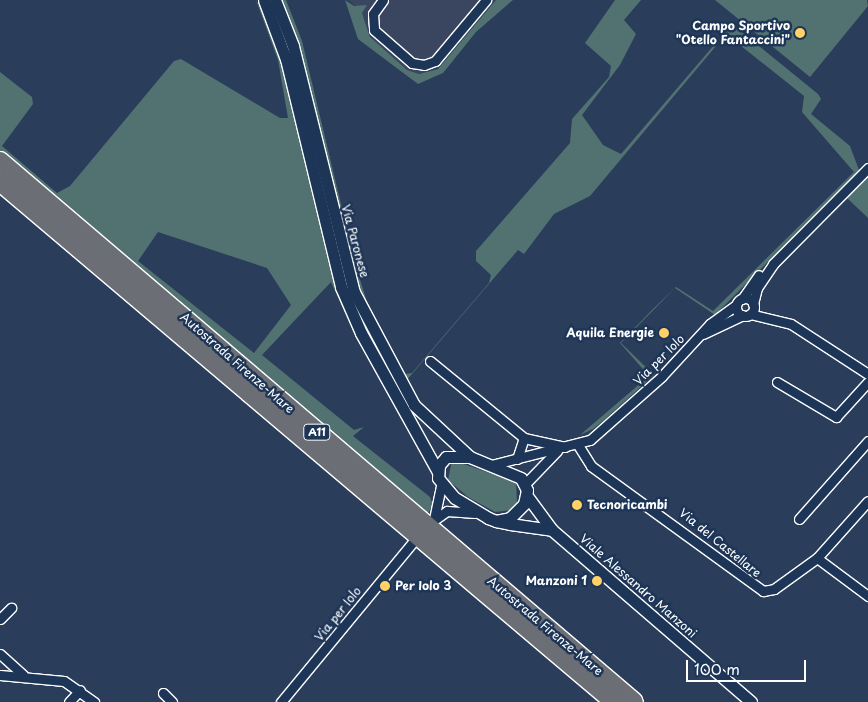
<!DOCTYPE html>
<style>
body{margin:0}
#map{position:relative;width:868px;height:702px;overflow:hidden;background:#2a3d5b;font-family:"Playpen Sans",sans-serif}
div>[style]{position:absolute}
.built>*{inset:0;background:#3a4660}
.green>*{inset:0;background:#527272}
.roads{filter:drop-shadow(1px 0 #fff) drop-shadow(-1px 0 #fff) drop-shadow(0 1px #fff) drop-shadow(0 -1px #fff)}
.minor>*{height:9px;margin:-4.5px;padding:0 4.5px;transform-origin:4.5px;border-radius:4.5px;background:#1d3557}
.minor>.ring{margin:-4.5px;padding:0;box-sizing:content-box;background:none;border:9px solid #1d3557;border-radius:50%}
.tertiary>*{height:11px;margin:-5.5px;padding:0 5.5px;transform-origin:5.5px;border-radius:5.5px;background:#1d3557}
.motorway>*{height:18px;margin:-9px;padding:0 9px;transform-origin:9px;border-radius:9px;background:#6b6f75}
.dots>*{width:14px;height:14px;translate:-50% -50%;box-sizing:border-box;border:2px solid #1d3557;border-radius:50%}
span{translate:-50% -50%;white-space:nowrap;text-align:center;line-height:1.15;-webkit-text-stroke:5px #1d3557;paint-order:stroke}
.shield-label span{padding:1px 4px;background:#1d3557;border:1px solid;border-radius:4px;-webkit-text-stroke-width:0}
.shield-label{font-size:11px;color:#fff;font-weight:700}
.poi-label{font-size:12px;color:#fff;font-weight:700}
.right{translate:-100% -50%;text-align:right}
.left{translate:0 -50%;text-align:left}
.street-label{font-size:12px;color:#fff}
.scale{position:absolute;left:686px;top:660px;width:120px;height:22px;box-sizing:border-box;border:2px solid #fff;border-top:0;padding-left:6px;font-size:15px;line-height:18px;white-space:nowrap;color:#fff;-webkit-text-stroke:4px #1d3557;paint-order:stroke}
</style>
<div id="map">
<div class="built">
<div style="clip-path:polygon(349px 0,496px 0,439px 67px,419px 74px,407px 70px,373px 42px,362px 13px)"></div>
</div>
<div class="green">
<div style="clip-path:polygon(evenodd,256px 0,266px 19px,282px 64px,336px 287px,392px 398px,356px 338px,331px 282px,262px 355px,354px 430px,364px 427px,353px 436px,430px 497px,433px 505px,427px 515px,0 153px,0 72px,32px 97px,33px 104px,2px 146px,57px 193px,70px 186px,174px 61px,181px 59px,280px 118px,288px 118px,278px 60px,256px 0,158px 232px,267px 268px,291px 305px,254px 353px,138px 261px,158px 232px)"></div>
<div style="clip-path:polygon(281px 0,286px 0,302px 41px,356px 267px,367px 302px,405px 374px,412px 373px,489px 283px,491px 275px,476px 261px,476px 251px,570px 143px,572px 119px,609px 77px,611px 66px,585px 43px,615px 0,641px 0,624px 20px,636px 34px,620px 65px,582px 115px,603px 145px,621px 154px,732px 24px,818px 94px,821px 99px,811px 114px,850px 146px,859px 170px,715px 315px,675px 288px,621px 343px,654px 375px,604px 420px,593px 429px,580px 435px,649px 376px,620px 343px,653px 309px,676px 287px,713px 311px,854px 172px,802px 112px,804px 96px,726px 34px,590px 196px,554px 214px,524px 254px,518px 250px,406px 381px,362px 297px,354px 274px,297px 41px)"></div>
<div style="clip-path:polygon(345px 0,354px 6px,367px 5px,362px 13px,370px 37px,407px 70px,419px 74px,438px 69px,496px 0,513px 0,476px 32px,443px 73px,418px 84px,358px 39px)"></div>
<div style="clip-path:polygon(715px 0,867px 0,868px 6px,810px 77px)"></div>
<div style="clip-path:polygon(868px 176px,868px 218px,847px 198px)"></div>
<div style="clip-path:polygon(452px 460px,516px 482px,517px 503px,511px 510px,495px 512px,468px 497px,448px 480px)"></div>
</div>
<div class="roads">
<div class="minor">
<div style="left:383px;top:0;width:17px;rotate:126deg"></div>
<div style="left:373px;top:14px;width:16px;rotate:86deg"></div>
<div style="left:374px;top:30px;width:50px;rotate:41deg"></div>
<div style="left:412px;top:63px;width:12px;rotate:9deg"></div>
<div style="left:424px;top:65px;width:12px;rotate:-20deg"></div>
<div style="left:435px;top:61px;width:80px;rotate:-50.1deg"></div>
<div class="ring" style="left:736px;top:298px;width:9px;height:9px"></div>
<div style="left:742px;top:299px;width:29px;rotate:-55deg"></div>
<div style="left:753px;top:304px;width:16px;rotate:-76deg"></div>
<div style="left:757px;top:288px;width:29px;rotate:-56deg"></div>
<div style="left:773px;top:264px;width:135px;rotate:-45.3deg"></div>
<div style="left:750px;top:314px;width:42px;rotate:13.7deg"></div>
<div style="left:791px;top:324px;width:92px;rotate:33deg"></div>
<div style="left:703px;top:334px;width:44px;rotate:-25.4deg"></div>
<div style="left:430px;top:361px;width:122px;rotate:39.3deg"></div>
<div style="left:524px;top:438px;width:42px;rotate:12.4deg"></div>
<div style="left:777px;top:382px;width:69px;rotate:30.7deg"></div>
<div style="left:836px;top:417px;width:47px;rotate:-47.6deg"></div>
<div style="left:578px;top:445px;width:25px;rotate:58deg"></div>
<div style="left:591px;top:466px;width:213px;rotate:36deg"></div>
<div style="left:763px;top:591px;width:11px;rotate:-10deg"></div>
<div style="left:774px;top:589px;width:53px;rotate:-35.8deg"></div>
<div style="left:817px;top:558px;width:76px;rotate:-48.2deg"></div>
<div style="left:517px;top:459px;width:22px;rotate:-72deg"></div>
<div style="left:491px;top:465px;width:102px;rotate:-14.2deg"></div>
<div style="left:590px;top:440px;width:96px;rotate:-41.6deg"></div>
<div style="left:662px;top:376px;width:71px;rotate:-47.3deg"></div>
<div style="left:710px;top:324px;width:32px;rotate:-36deg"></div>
<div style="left:525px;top:484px;width:46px;rotate:-45.9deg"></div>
<div style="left:434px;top:519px;width:35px;rotate:-78deg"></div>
<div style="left:799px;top:519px;width:104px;rotate:-48.5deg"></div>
<div style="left:434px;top:520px;width:16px;rotate:-35deg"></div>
<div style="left:447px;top:511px;width:28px;rotate:4deg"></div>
<div style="left:817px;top:558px;width:64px;rotate:36.7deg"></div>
<div style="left:0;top:619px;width:16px;rotate:-45deg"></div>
<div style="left:0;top:654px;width:31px;rotate:42deg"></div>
<div style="left:0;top:675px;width:64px;rotate:5.4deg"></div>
<div style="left:64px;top:681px;width:37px;rotate:35deg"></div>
<div style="left:163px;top:693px;width:13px;rotate:45deg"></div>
<div style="left:69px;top:702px;width:16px;rotate:-47deg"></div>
<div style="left:281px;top:702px;width:207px;rotate:-50.5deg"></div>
</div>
<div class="tertiary">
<div style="left:264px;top:0;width:63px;rotate:69.6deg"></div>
<div style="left:286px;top:59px;width:235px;rotate:76.4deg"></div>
<div style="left:341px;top:287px;width:50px;rotate:66.5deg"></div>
<div style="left:361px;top:333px;width:159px;rotate:61deg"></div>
<div style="left:275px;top:0;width:49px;rotate:68.6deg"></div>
<div style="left:293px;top:46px;width:253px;rotate:76.1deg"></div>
<div style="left:354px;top:292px;width:128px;rotate:62deg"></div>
<div style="left:414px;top:405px;width:76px;rotate:42.9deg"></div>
<div style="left:527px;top:496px;width:42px;rotate:53.7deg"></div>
<div style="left:552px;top:530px;width:263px;rotate:40.8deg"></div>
<div style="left:496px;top:521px;width:14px;rotate:-12deg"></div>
<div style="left:510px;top:518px;width:20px;rotate:-45deg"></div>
<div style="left:524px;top:504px;width:14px;rotate:-78deg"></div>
<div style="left:527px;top:490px;width:13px;rotate:-117deg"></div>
<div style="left:521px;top:478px;width:55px;rotate:-157.6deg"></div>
<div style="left:470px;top:457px;width:24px;rotate:180deg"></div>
<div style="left:446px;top:457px;width:11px;rotate:131deg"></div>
<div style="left:439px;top:465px;width:13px;rotate:94deg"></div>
<div style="left:438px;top:478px;width:26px;rotate:50deg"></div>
<div style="left:455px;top:498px;width:39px;rotate:31deg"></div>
<div style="left:488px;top:518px;width:9px;rotate:21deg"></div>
<div style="left:496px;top:521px;width:14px;rotate:12deg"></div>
<div style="left:510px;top:524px;width:42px;rotate:8.1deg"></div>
</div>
<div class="motorway">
<div style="left:0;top:161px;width:833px;rotate:40.47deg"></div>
<div style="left:0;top:182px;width:805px;rotate:40.26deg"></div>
</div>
</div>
<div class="dots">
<div style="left:800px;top:33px;background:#ffd166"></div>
<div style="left:664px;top:333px;background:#ffd166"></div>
<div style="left:577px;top:505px;background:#ffd166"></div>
<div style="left:597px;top:581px;background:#ffd166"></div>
<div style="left:385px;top:586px;background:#ffd166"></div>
</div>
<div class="shield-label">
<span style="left:317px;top:432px">A11</span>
</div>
<div class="poi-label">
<span class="right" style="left:790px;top:33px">Campo Sportivo<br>"Otello Fantaccini"</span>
<span class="right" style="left:654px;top:333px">Aquila Energie</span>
<span class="left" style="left:587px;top:505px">Tecnoricambi</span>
<span class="right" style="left:587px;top:581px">Manzoni 1</span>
<span class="left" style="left:395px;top:586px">Per Iolo 3</span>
</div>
<div class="street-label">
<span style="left:355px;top:241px;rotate:75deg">Via Paronese</span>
<span style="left:659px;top:360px;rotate:-45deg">Via per Iolo</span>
<span style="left:237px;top:363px;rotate:41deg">Autostrada Firenze-Mare</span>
<span style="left:720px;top:543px;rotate:39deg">Via del Castellare</span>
<span style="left:638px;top:586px;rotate:41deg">Viale Alessandro Manzoni</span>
<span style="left:338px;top:614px;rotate:-51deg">Via per Iolo</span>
<span style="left:545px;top:626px;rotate:40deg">Autostrada Firenze-Mare</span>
</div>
<div class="scale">100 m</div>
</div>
